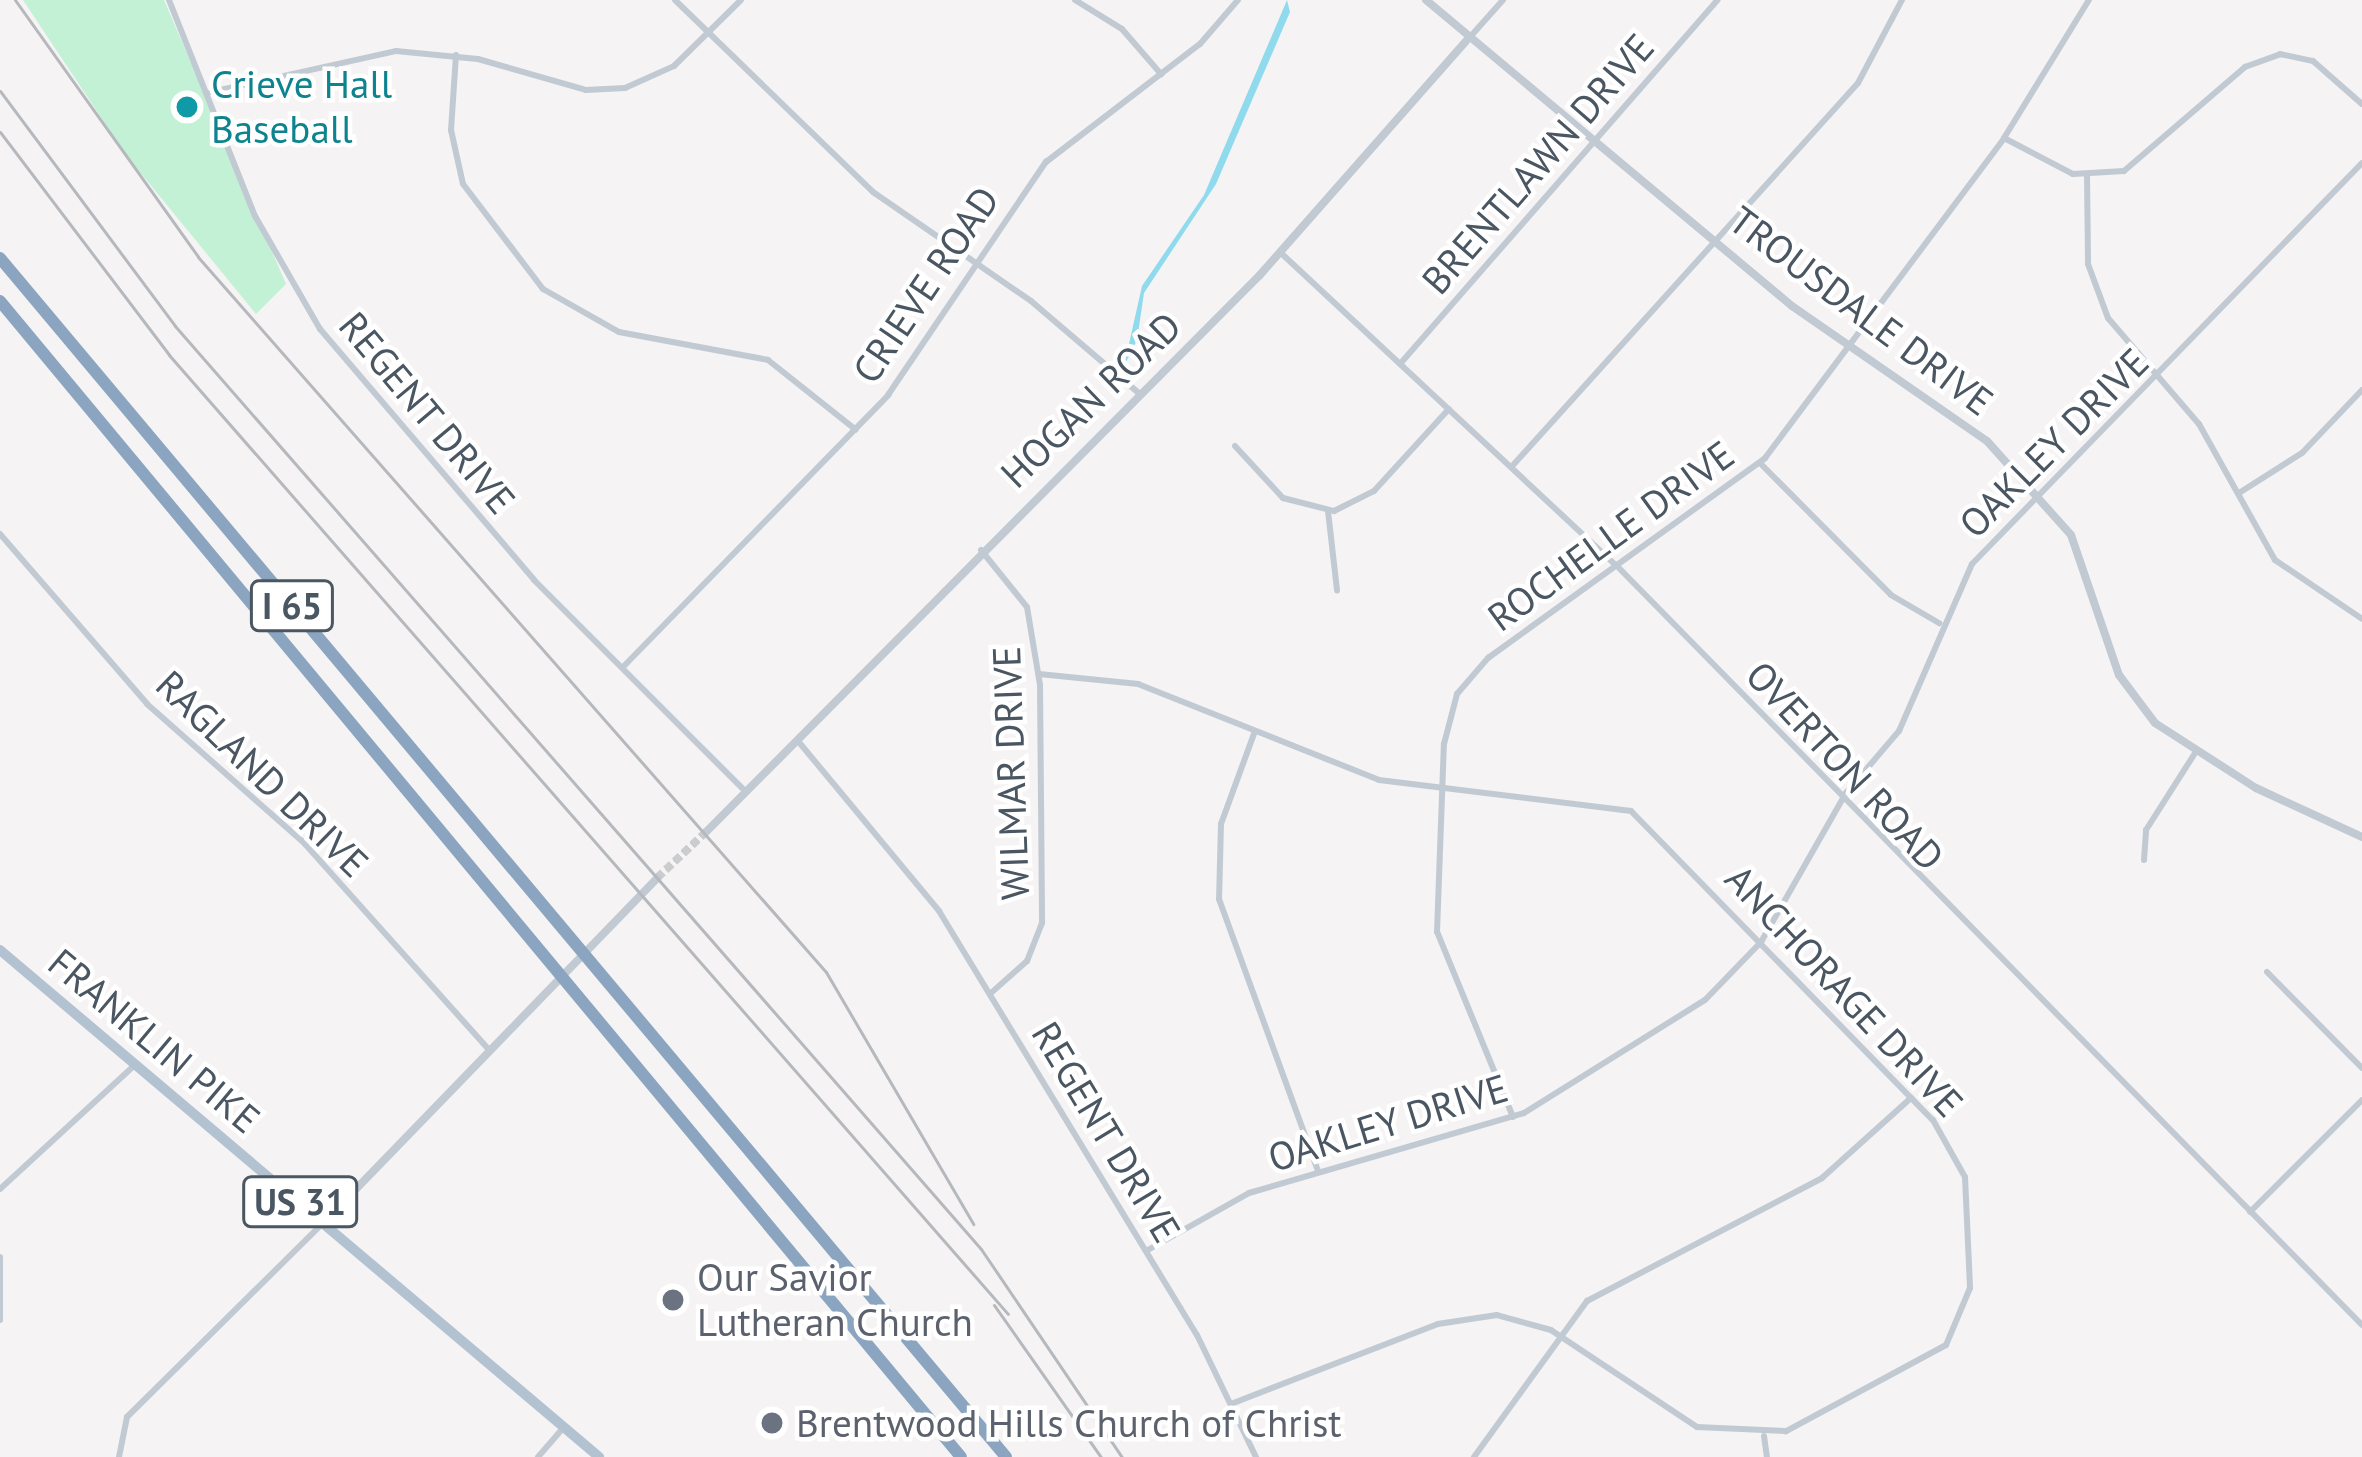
<!DOCTYPE html>
<style>
body{margin:0}
#map{position:relative;width:2362px;height:1457px;overflow:hidden;background:#f5f3f3;font-family:"PT Sans",sans-serif}
div>[style]{position:absolute}
.green>*{inset:0;background:#c3f1d5}
.water>*{inset:0;background:#90daee}
.tertiary-tunnel>*{height:8px;margin-top:-4px;transform-origin:0;background:repeating-linear-gradient(90deg,#caccce 0 8px,transparent 0 12px)}
.minor>*{height:6px;margin:-3px;padding:0 3px;transform-origin:3px;border-radius:3px;background:#c1cad2}
.tertiary>*{height:8px;margin:-4px;padding:0 4px;transform-origin:4px;border-radius:4px;background:#c1cad2}
.primary>*{height:10px;margin:-5px;padding:0 5px;transform-origin:5px;border-radius:5px;background:#b3c2d1}
.motorway>*{height:12px;margin:-6px;padding:0 6px;transform-origin:6px;border-radius:6px;background:#8ba5c1}
.rail>*{height:3px;margin:-1.5px;padding:0 1.5px;transform-origin:1.5px;border-radius:1.5px;background:#b5b8bd}
.dots>*{width:33px;height:33px;translate:-50% -50%;box-sizing:border-box;border:6px solid #fff;border-radius:50%}
span{translate:-50% -50%;white-space:nowrap;text-align:center;line-height:1.15;-webkit-text-stroke:9px #fff;paint-order:stroke}
.shield-label span{padding:3px 9px;background:#fff;border:3px solid;border-radius:9px;-webkit-text-stroke-width:0}
.shield-label{font-size:36px;color:#4a5661;font-weight:700}
.culture-label{font-size:39px;color:#0d838f}
.left{translate:0 -50%;text-align:left}
.street-label{font-size:39px;color:#4a5661}
.worship-label{font-size:39px;color:#5b616d}
</style>
<div id="map">
<div class="green">
<div style="clip-path:polygon(23px 0,164px 0,286px 284px,256px 314px,126px 155px)"></div>
</div>
<div class="water">
<div style="clip-path:polygon(1287px 0,1290px 12px,1216px 184px,1144px 293px,1137px 340px,1124px 366px,1142px 286px,1204px 195px)"></div>
</div>
<div class="tertiary-tunnel">
<div style="left:657px;top:878px;width:69px;rotate:-43.2deg"></div>
</div>
<div class="minor">
<div style="left:169px;top:0;width:232px;rotate:68.3deg"></div>
<div style="left:255px;top:216px;width:130px;rotate:60.1deg"></div>
<div style="left:320px;top:329px;width:330px;rotate:49.5deg"></div>
<div style="left:534px;top:580px;width:298px;rotate:45deg"></div>
<div style="left:675px;top:0;width:276px;rotate:44.1deg"></div>
<div style="left:873px;top:192px;width:192px;rotate:34.6deg"></div>
<div style="left:1031px;top:301px;width:143px;rotate:40.5deg"></div>
<div style="left:1075px;top:0;width:55px;rotate:31.7deg"></div>
<div style="left:1122px;top:29px;width:60px;rotate:49.1deg"></div>
<div style="left:1470px;top:37px;width:50px;rotate:-48.3deg"></div>
<div style="left:456px;top:55px;width:75px;rotate:93.8deg"></div>
<div style="left:451px;top:130px;width:55px;rotate:77.5deg"></div>
<div style="left:463px;top:184px;width:132px;rotate:52.7deg"></div>
<div style="left:543px;top:289px;width:87px;rotate:29.5deg"></div>
<div style="left:619px;top:332px;width:152px;rotate:10.6deg"></div>
<div style="left:768px;top:360px;width:112px;rotate:38.5deg"></div>
<div style="left:211px;top:92px;width:189px;rotate:-12.5deg"></div>
<div style="left:396px;top:51px;width:82px;rotate:5.6deg"></div>
<div style="left:478px;top:59px;width:112px;rotate:16deg"></div>
<div style="left:586px;top:90px;width:39px;rotate:-3deg"></div>
<div style="left:625px;top:88px;width:54px;rotate:-24.2deg"></div>
<div style="left:674px;top:66px;width:94px;rotate:-44.6deg"></div>
<div style="left:2004px;top:138px;width:78px;rotate:27.6deg"></div>
<div style="left:2073px;top:174px;width:51px;rotate:-3.4deg"></div>
<div style="left:2124px;top:171px;width:160px;rotate:-40.7deg"></div>
<div style="left:2245px;top:67px;width:37px;rotate:-20deg"></div>
<div style="left:2280px;top:54px;width:34px;rotate:12deg"></div>
<div style="left:2313px;top:61px;width:65px;rotate:41.3deg"></div>
<div style="left:2087px;top:176px;width:88px;rotate:89.3deg"></div>
<div style="left:2088px;top:264px;width:58px;rotate:69.7deg"></div>
<div style="left:2108px;top:318px;width:140px;rotate:49.4deg"></div>
<div style="left:2199px;top:424px;width:156px;rotate:60.8deg"></div>
<div style="left:2275px;top:560px;width:105px;rotate:34.1deg"></div>
<div style="left:1281px;top:253px;width:458px;rotate:43deg"></div>
<div style="left:1616px;top:565px;width:1065px;rotate:45.53deg"></div>
<div style="left:1400px;top:364px;width:483px;rotate:-48.9deg"></div>
<div style="left:1235px;top:446px;width:71px;rotate:47.3deg"></div>
<div style="left:1283px;top:498px;width:53px;rotate:14.3deg"></div>
<div style="left:1334px;top:511px;width:45px;rotate:-26.6deg"></div>
<div style="left:1374px;top:491px;width:111px;rotate:-47.6deg"></div>
<div style="left:1760px;top:463px;width:186px;rotate:45.2deg"></div>
<div style="left:1891px;top:595px;width:56px;rotate:30.3deg"></div>
<div style="left:1514px;top:464px;width:513px;rotate:-47.92deg"></div>
<div style="left:1858px;top:83px;width:94px;rotate:-62.1deg"></div>
<div style="left:2239px;top:493px;width:75px;rotate:-32.4deg"></div>
<div style="left:2302px;top:453px;width:87px;rotate:-46.4deg"></div>
<div style="left:1328px;top:511px;width:80px;rotate:83.5deg"></div>
<div style="left:0;top:534px;width:225px;rotate:49.1deg"></div>
<div style="left:147px;top:704px;width:211px;rotate:41.5deg"></div>
<div style="left:305px;top:844px;width:276px;rotate:48.2deg"></div>
<div style="left:981px;top:550px;width:73px;rotate:51.1deg"></div>
<div style="left:1027px;top:607px;width:79px;rotate:80.5deg"></div>
<div style="left:1040px;top:685px;width:238px;rotate:89.5deg"></div>
<div style="left:1042px;top:923px;width:41px;rotate:111.5deg"></div>
<div style="left:1027px;top:961px;width:48px;rotate:138.4deg"></div>
<div style="left:623px;top:667px;width:380px;rotate:-45.7deg"></div>
<div style="left:888px;top:395px;width:282px;rotate:-55.9deg"></div>
<div style="left:1046px;top:162px;width:194px;rotate:-37.5deg"></div>
<div style="left:1200px;top:44px;width:58px;rotate:-49.2deg"></div>
<div style="left:1039px;top:674px;width:100px;rotate:5.8deg"></div>
<div style="left:1138px;top:684px;width:259px;rotate:21.7deg"></div>
<div style="left:1379px;top:780px;width:254px;rotate:7deg"></div>
<div style="left:1631px;top:811px;width:432px;rotate:45.7deg"></div>
<div style="left:1933px;top:1120px;width:65px;rotate:60.7deg"></div>
<div style="left:1965px;top:1177px;width:111px;rotate:87.4deg"></div>
<div style="left:1970px;top:1288px;width:62px;rotate:112.8deg"></div>
<div style="left:1946px;top:1345px;width:182px;rotate:151.7deg"></div>
<div style="left:1786px;top:1431px;width:89px;rotate:-177.4deg"></div>
<div style="left:1697px;top:1427px;width:175px;rotate:-146.4deg"></div>
<div style="left:1551px;top:1330px;width:56px;rotate:-164.5deg"></div>
<div style="left:1497px;top:1315px;width:60px;rotate:171.3deg"></div>
<div style="left:1438px;top:1324px;width:220px;rotate:158.9deg"></div>
<div style="left:1255px;top:731px;width:99px;rotate:110.1deg"></div>
<div style="left:1221px;top:824px;width:75px;rotate:91.5deg"></div>
<div style="left:1219px;top:899px;width:289px;rotate:70deg"></div>
<div style="left:798px;top:741px;width:221px;rotate:50.3deg"></div>
<div style="left:939px;top:911px;width:496px;rotate:58.7deg"></div>
<div style="left:1197px;top:1335px;width:136px;rotate:64.2deg"></div>
<div style="left:2144px;top:860px;width:30px;rotate:-86deg"></div>
<div style="left:2146px;top:830px;width:91px;rotate:-57.5deg"></div>
<div style="left:2267px;top:972px;width:135px;rotate:45.3deg"></div>
<div style="left:1513px;top:1117px;width:200px;rotate:-112.3deg"></div>
<div style="left:1437px;top:932px;width:188px;rotate:-87.9deg"></div>
<div style="left:1444px;top:744px;width:52px;rotate:-75.4deg"></div>
<div style="left:1457px;top:694px;width:48px;rotate:-49.3deg"></div>
<div style="left:1488px;top:658px;width:342px;rotate:-35.8deg"></div>
<div style="left:1765px;top:458px;width:399px;rotate:-53.2deg"></div>
<div style="left:2004px;top:138px;width:162px;rotate:-58.4deg"></div>
<div style="left:0;top:1189px;width:185px;rotate:-42.6deg"></div>
<div style="left:2250px;top:1212px;width:158px;rotate:-45deg"></div>
<div style="left:1146px;top:1251px;width:118px;rotate:-29.4deg"></div>
<div style="left:1249px;top:1193px;width:286px;rotate:-16.2deg"></div>
<div style="left:1524px;top:1113px;width:213px;rotate:-32deg"></div>
<div style="left:1705px;top:1000px;width:81px;rotate:-46deg"></div>
<div style="left:1761px;top:942px;width:172px;rotate:-60.3deg"></div>
<div style="left:1846px;top:793px;width:82px;rotate:-49.5deg"></div>
<div style="left:1899px;top:731px;width:182px;rotate:-66.4deg"></div>
<div style="left:1972px;top:564px;width:559px;rotate:-45.8deg"></div>
<div style="left:0;top:1257px;width:63px;rotate:90deg"></div>
<div style="left:1764px;top:1436px;width:21px;rotate:82deg"></div>
<div style="left:119px;top:1457px;width:41px;rotate:-78.7deg"></div>
<div style="left:127px;top:1417px;width:273px;rotate:-44.7deg"></div>
<div style="left:538px;top:1457px;width:38px;rotate:-49deg"></div>
<div style="left:1474px;top:1457px;width:193px;rotate:-54.1deg"></div>
<div style="left:1587px;top:1301px;width:265px;rotate:-27.6deg"></div>
<div style="left:1822px;top:1178px;width:120px;rotate:-42deg"></div>
</div>
<div class="tertiary">
<div style="left:1426px;top:0;width:477px;rotate:39.9deg"></div>
<div style="left:1792px;top:306px;width:237px;rotate:34.7deg"></div>
<div style="left:1987px;top:441px;width:126px;rotate:48.2deg"></div>
<div style="left:2071px;top:535px;width:148px;rotate:71.1deg"></div>
<div style="left:2119px;top:675px;width:60px;rotate:53.1deg"></div>
<div style="left:2155px;top:723px;width:120px;rotate:32.8deg"></div>
<div style="left:2256px;top:788px;width:117px;rotate:24.8deg"></div>
<div style="left:707px;top:831px;width:783px;rotate:-45.16deg"></div>
<div style="left:1259px;top:276px;width:319px;rotate:-48.6deg"></div>
<div style="left:324px;top:1222px;width:479px;rotate:-45.9deg"></div>
</div>
<div class="primary">
<div style="left:0;top:950px;width:785px;rotate:40.24deg"></div>
</div>
<div class="motorway">
<div style="left:0;top:258px;width:1565px;rotate:50deg"></div>
<div style="left:0;top:301px;width:1503px;rotate:50.26deg"></div>
</div>
<div class="rail">
<div style="left:15px;top:0;width:315px;rotate:54.5deg"></div>
<div style="left:198px;top:257px;width:952px;rotate:48.71deg"></div>
<div style="left:826px;top:972px;width:292px;rotate:59.7deg"></div>
<div style="left:0;top:91px;width:293px;rotate:53.3deg"></div>
<div style="left:175px;top:326px;width:1225px;rotate:48.87deg"></div>
<div style="left:981px;top:1249px;width:251px;rotate:55.9deg"></div>
<div style="left:0;top:132px;width:280px;rotate:52.8deg"></div>
<div style="left:169px;top:355px;width:1274px;rotate:48.82deg"></div>
<div style="left:994px;top:1305px;width:186px;rotate:54.9deg"></div>
</div>
<div class="dots">
<div style="left:187px;top:107px;background:#0f9aa8"></div>
<div style="left:673px;top:1300px;background:#6b7280"></div>
<div style="left:772px;top:1423px;background:#6b7280"></div>
</div>
<div class="shield-label">
<span style="left:292px;top:606px">I 65</span>
<span style="left:300px;top:1202px">US 31</span>
</div>
<div class="culture-label">
<span class="left" style="left:211px;top:107px">Crieve Hall<br>Baseball</span>
</div>
<div class="street-label">
<span style="left:1538px;top:164px;rotate:-49deg">BRENTLAWN DRIVE</span>
<span style="left:926px;top:285px;rotate:-56deg">CRIEVE ROAD</span>
<span style="left:1861px;top:311px;rotate:37deg">TROUSDALE DRIVE</span>
<span style="left:1091px;top:400px;rotate:-44deg">HOGAN ROAD</span>
<span style="left:427px;top:413px;rotate:50deg">REGENT DRIVE</span>
<span style="left:2054px;top:443px;rotate:-45deg">OAKLEY DRIVE</span>
<span style="left:1611px;top:536px;rotate:-36deg">ROCHELLE DRIVE</span>
<span style="left:1845px;top:766px;rotate:47deg">OVERTON ROAD</span>
<span style="left:1011px;top:773px;rotate:-92deg">WILMAR DRIVE</span>
<span style="left:262px;top:774px;rotate:44deg">RAGLAND DRIVE</span>
<span style="left:1844px;top:991px;rotate:47deg">ANCHORAGE DRIVE</span>
<span style="left:154px;top:1041px;rotate:40deg">FRANKLIN PIKE</span>
<span style="left:1388px;top:1123px;rotate:-17deg">OAKLEY DRIVE</span>
<span style="left:1106px;top:1132px;rotate:59deg">REGENT DRIVE</span>
</div>
<div class="worship-label">
<span class="left" style="left:697px;top:1300px">Our Savior<br>Lutheran Church</span>
<span class="left" style="left:796px;top:1423px">Brentwood Hills Church of Christ</span>
</div>
</div>
